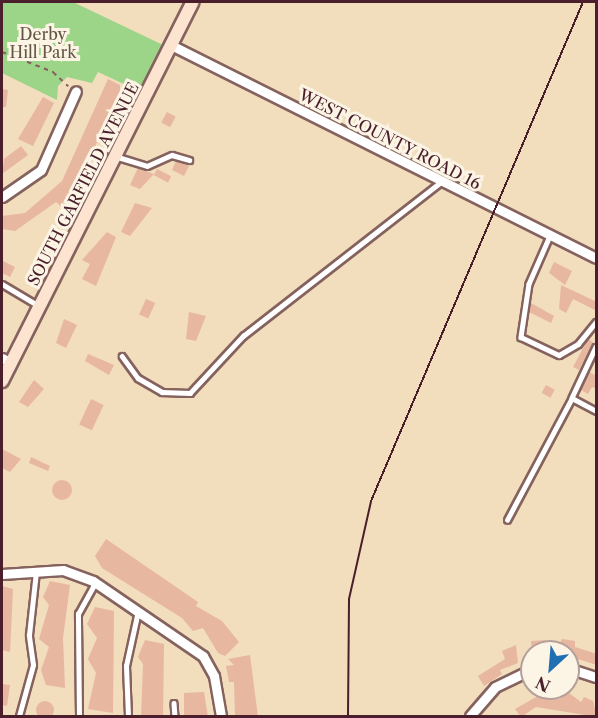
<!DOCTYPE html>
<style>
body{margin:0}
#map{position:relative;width:598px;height:718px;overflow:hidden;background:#f2ddbd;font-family:"Libre Caslon Text",serif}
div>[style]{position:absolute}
.green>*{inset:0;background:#9cd588}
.building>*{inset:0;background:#e8b7a0;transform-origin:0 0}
.round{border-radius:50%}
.path>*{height:1.5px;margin-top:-0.75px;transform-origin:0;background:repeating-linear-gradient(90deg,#85625e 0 4.5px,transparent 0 9px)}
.roads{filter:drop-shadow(2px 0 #85625e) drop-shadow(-2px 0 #85625e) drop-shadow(0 2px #85625e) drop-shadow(0 -2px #85625e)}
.lane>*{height:4.5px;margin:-2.25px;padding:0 2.25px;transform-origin:2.25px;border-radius:2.25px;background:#fff}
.street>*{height:9px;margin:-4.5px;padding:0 4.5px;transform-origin:4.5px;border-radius:4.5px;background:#fff}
.secondary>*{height:12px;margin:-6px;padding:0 6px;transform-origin:6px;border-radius:6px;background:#fde4d1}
.rail>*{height:2px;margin:-1px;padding:0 1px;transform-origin:1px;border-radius:1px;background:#4a1f2b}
span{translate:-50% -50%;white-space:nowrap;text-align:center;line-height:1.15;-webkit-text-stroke:6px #fcf5e5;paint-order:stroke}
.park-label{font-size:16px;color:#635647}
.street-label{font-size:16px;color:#4a1f2b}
.frame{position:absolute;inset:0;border:3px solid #4a1f2b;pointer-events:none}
.north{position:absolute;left:520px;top:640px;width:60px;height:60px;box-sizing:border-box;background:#fcf5e5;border:2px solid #b59f9b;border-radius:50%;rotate:206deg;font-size:16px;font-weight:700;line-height:24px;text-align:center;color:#4a1f2b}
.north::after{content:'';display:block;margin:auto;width:21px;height:27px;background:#1f6fb2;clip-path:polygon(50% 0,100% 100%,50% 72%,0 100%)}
</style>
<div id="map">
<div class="green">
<div style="clip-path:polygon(2px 2px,73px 2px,163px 45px,141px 92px,98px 72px,92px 83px,67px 77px,58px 86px,57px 100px,2px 73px)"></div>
</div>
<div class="building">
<div style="clip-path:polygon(108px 79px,120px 85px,120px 94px,70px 200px,63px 208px,56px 202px,15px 231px,2px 229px,2px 216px,25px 213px,62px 181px)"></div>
<div style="clip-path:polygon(2px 89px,8px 90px,6px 107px,2px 107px)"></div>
<div style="clip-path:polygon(43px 97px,54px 103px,33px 146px,18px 139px)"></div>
<div style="left:167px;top:112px;width:10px;height:12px;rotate:29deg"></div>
<div style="clip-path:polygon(21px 146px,28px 155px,2px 174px,4px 159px)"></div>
<div style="clip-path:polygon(176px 161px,189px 166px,184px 176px,172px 170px)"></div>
<div style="clip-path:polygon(138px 168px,154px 174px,140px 189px,130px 185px)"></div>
<div style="left:157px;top:169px;width:16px;height:7px;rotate:27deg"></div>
<div style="clip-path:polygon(135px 203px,152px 208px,130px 236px,121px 232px)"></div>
<div style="clip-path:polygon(107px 232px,116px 237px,96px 286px,82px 279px,90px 264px,82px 260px)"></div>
<div style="clip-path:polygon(3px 261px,15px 267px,10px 277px,2px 273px)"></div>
<div style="clip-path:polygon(554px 262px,572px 271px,565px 285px,549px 273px)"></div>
<div style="clip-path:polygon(561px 285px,597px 302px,597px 311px,573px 299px,566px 313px,559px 309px)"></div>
<div style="left:146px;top:299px;width:10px;height:17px;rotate:24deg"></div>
<div style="clip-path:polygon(531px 303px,554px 316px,551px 323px,529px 312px)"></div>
<div style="clip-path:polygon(189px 312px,206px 316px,196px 341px,186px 339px)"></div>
<div style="clip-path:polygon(64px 319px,77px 325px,66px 348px,56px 343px)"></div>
<div style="clip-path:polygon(588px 339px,593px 342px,579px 370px,573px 367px)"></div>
<div style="clip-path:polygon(88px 354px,114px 365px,109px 375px,85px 361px)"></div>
<div style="clip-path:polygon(589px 372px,597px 376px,597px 389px,592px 387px,588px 394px,581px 390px)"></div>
<div style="clip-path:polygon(34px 380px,44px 389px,28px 407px,19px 402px)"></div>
<div style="left:546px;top:385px;width:10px;height:9px;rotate:29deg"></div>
<div style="left:91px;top:399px;width:14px;height:28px;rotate:25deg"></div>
<div style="clip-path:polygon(2px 449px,21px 459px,10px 472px,2px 468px)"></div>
<div style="clip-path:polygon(31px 457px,50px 466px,48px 471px,29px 463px)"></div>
<div class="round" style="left:52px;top:480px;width:20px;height:20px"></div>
<div style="clip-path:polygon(106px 539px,198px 602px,196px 606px,222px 621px,239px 642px,225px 656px,218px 653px,203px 628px,193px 631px,182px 618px,102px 568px,95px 556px)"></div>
<div style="clip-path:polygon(50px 581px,70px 585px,63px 638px,65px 688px,46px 685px,41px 670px,49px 647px,39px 639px,49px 605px,43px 597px)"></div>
<div style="clip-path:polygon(2px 586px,13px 589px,10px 652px,2px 650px)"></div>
<div style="clip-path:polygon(95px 607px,114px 611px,113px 713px,88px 709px,96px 673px,88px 659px,97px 638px,87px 624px)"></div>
<div style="clip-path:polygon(562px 639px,575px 641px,575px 647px,597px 654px,597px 665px,555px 652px)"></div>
<div style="clip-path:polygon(145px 640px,164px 644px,163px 717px,141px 717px,143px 664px,138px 657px)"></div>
<div style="clip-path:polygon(546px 640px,547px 652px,532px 651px,531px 641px)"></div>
<div style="clip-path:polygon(516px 645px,518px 663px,500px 670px,502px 674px,484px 686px,478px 676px,505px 659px,502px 651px)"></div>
<div style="clip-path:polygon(250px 655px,258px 717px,235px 716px,234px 682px,229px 682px,226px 666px,234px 665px,228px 659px)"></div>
<div style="clip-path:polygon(2px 684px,10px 685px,7px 706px,2px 705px)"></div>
<div style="clip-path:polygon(562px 688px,581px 702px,584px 697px,593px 701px,597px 717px,536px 707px,521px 717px,515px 709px,543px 693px,545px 699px,559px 699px)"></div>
<div style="clip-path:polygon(204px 692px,208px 717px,184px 717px,184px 693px)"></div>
<div class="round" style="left:36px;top:701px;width:18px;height:18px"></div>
</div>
<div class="path">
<div style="left:2px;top:52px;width:55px;rotate:21.4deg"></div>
<div style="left:53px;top:72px;width:21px;rotate:43deg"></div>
</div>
<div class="roads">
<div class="lane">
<div style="left:118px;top:157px;width:30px;rotate:17deg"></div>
<div style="left:147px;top:166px;width:27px;rotate:-24deg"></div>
<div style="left:172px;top:155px;width:18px;rotate:16deg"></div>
<div style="left:550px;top:236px;width:52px;rotate:113.6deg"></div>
<div style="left:529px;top:284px;width:54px;rotate:98.6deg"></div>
<div style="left:521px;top:337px;width:42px;rotate:25.3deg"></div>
<div style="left:559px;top:355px;width:22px;rotate:-30deg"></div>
<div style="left:578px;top:344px;width:28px;rotate:-51deg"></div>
<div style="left:2px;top:284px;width:43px;rotate:30.7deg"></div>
<div style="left:596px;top:347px;width:56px;rotate:115.2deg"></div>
<div style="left:572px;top:398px;width:27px;rotate:28deg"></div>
<div style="left:122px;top:356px;width:27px;rotate:54deg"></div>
<div style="left:138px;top:378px;width:28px;rotate:30deg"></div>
<div style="left:162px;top:392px;width:28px;rotate:2deg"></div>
<div style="left:190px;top:393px;width:78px;rotate:-47.1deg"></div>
<div style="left:243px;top:336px;width:251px;rotate:-37.9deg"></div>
<div style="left:507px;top:520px;width:138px;rotate:-62deg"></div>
<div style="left:174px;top:703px;width:13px;rotate:86deg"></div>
<div style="left:19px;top:716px;width:53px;rotate:-74.6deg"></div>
<div style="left:33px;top:665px;width:30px;rotate:-98deg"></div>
<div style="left:29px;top:635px;width:63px;rotate:-83.7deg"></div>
<div style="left:79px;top:716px;width:102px;rotate:-90.6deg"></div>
<div style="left:78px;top:614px;width:35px;rotate:-61deg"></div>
<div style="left:128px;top:716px;width:50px;rotate:-92.3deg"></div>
<div style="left:126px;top:666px;width:56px;rotate:-77.7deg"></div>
</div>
<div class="street">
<div style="left:171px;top:45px;width:475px;rotate:26.6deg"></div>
<div style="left:2px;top:197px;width:47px;rotate:-34.7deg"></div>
<div style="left:41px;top:170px;width:86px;rotate:-66.1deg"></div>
<div style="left:2px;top:358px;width:10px;rotate:29deg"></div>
<div style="left:2px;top:574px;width:61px;rotate:-3.8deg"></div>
<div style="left:63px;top:570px;width:32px;rotate:20deg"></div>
<div style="left:93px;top:581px;width:133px;rotate:34.3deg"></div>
<div style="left:203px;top:656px;width:23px;rotate:61deg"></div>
<div style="left:214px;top:676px;width:41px;rotate:80.1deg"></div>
<div style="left:568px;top:668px;width:29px;rotate:18deg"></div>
<div style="left:470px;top:716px;width:38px;rotate:-49deg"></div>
<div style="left:495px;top:687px;width:41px;rotate:-25.9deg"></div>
</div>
<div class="secondary">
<div style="left:2px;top:381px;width:424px;rotate:-63.3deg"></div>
</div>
</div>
<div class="rail">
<div style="left:348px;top:716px;width:117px;rotate:-89.5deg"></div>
<div style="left:349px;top:599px;width:100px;rotate:-77.3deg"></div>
<div style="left:371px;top:501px;width:542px;rotate:-66.98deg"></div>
</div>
<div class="park-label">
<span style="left:43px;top:43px">Derby<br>Hill Park</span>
</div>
<div class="street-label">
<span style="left:390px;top:139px;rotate:27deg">WEST COUNTY ROAD 16</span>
<span style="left:83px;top:184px;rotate:-63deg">SOUTH GARFIELD AVENUE</span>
</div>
<div class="frame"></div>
<div class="north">N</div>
</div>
